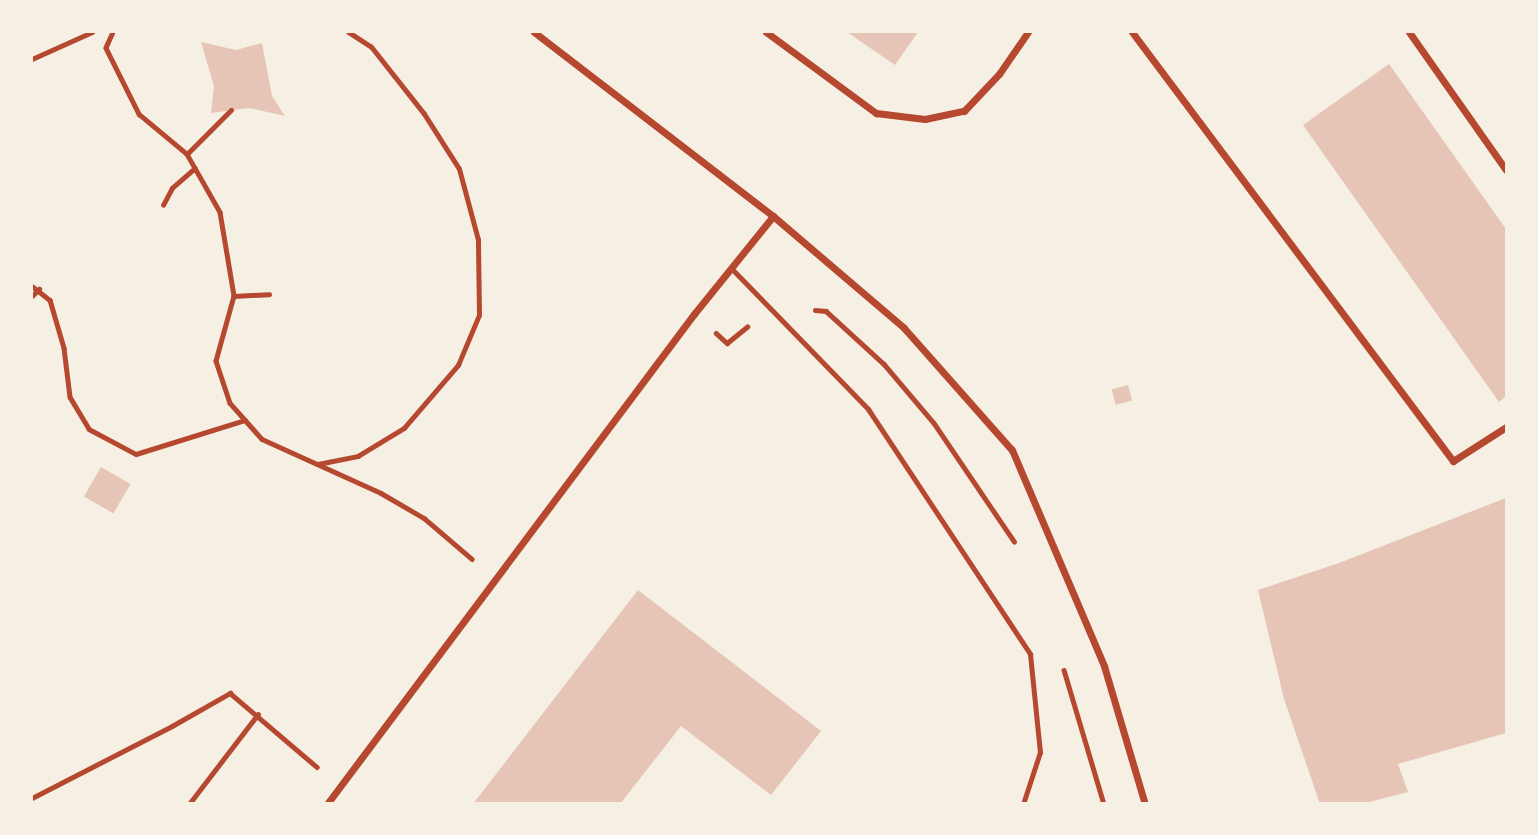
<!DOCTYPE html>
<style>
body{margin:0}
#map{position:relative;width:1538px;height:835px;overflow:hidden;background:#f6efe4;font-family:Karla,sans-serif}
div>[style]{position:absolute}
.building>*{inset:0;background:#e6c5b7;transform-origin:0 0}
.path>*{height:4.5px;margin:-2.25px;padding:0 2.25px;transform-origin:2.25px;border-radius:2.25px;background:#b5482f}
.service>*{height:5px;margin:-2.5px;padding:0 2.5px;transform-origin:2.5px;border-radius:2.5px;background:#b5482f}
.minor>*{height:7px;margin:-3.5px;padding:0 3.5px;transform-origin:3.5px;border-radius:3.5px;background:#b5482f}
span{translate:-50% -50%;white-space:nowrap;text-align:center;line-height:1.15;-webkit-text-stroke:7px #f6efe4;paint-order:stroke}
.frame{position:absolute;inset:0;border:33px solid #f6efe4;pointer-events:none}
</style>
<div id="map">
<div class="building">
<div style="clip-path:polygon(847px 32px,918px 32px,895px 65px)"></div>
<div style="clip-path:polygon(201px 42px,236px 50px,262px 43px,272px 96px,285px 116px,249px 108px,211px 113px,214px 86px)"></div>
<div style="clip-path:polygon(1389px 64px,1506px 229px,1506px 396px,1499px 402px,1303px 125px)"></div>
<div style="left:1128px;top:385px;width:16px;height:17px;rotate:75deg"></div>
<div style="left:101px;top:467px;width:34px;height:34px;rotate:30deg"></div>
<div style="clip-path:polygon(1506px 498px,1506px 733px,1398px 764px,1408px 792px,1361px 804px,1320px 804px,1284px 699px,1258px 590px,1339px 563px)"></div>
<div style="clip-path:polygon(638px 590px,821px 731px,771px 795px,681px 726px,620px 804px,473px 804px)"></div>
</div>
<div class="path">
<div style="left:113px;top:32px;width:17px;rotate:114deg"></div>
<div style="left:106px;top:48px;width:74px;rotate:63.4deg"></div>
<div style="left:139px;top:114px;width:62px;rotate:39.8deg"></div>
<div style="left:187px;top:154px;width:67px;rotate:60.4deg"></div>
<div style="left:220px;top:212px;width:85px;rotate:80.5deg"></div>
<div style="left:234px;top:296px;width:67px;rotate:105.5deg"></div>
<div style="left:216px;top:361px;width:44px;rotate:71.6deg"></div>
<div style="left:230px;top:403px;width:48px;rotate:48.4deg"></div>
<div style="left:262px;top:439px;width:131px;rotate:24.4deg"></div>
<div style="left:381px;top:493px;width:50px;rotate:30.2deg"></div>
<div style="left:424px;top:518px;width:63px;rotate:40.5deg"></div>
<div style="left:32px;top:59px;width:66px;rotate:-24.2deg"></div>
<div style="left:187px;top:154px;width:62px;rotate:-45deg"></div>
<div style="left:163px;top:205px;width:19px;rotate:-62deg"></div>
<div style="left:172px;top:188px;width:30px;rotate:-41deg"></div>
<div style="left:32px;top:286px;width:23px;rotate:38deg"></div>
<div style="left:50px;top:300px;width:50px;rotate:73.7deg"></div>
<div style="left:64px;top:348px;width:49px;rotate:83deg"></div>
<div style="left:70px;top:397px;width:37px;rotate:59deg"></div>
<div style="left:89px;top:429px;width:53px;rotate:28deg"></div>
<div style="left:136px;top:454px;width:114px;rotate:-17.3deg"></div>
<div style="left:32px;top:296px;width:10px;rotate:-45deg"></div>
<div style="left:234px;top:296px;width:35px;rotate:-3deg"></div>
<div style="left:815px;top:310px;width:11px;rotate:5deg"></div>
<div style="left:826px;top:311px;width:79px;rotate:42.4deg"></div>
<div style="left:884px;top:364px;width:77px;rotate:49.7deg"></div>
<div style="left:934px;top:423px;width:143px;rotate:55.9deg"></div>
<div style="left:716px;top:333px;width:15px;rotate:42deg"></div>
<div style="left:727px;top:343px;width:26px;rotate:-39deg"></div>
<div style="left:318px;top:464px;width:41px;rotate:-11.3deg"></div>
<div style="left:358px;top:456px;width:54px;rotate:-31.3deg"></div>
<div style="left:404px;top:428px;width:83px;rotate:-49.4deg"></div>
<div style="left:458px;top:365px;width:54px;rotate:-67.2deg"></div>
<div style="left:479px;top:315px;width:75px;rotate:-90.8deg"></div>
<div style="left:478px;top:240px;width:73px;rotate:-105deg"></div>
<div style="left:459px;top:169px;width:65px;rotate:-122.5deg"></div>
<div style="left:424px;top:114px;width:85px;rotate:-128.3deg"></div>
<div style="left:371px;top:47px;width:27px;rotate:-147deg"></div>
<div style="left:1064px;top:670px;width:140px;rotate:73.4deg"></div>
<div style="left:32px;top:798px;width:157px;rotate:-27.2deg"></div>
<div style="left:172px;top:726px;width:67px;rotate:-29.6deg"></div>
<div style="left:230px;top:693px;width:114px;rotate:40.4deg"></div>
<div style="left:189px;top:804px;width:113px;rotate:-52.5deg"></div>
</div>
<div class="service">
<div style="left:731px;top:268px;width:197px;rotate:45.8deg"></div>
<div style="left:868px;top:409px;width:294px;rotate:56.5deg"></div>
<div style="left:1030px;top:654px;width:99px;rotate:84.2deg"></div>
<div style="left:1040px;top:752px;width:55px;rotate:108.1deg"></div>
</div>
<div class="minor">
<div style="left:534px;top:32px;width:302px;rotate:37.6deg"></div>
<div style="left:773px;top:216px;width:172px;rotate:40.5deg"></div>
<div style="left:904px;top:328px;width:163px;rotate:48.5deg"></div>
<div style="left:1012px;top:450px;width:235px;rotate:66.9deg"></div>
<div style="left:1104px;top:666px;width:144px;rotate:73.5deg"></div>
<div style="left:766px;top:32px;width:137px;rotate:36.4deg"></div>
<div style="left:876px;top:113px;width:49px;rotate:7deg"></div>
<div style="left:925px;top:119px;width:40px;rotate:-12deg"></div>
<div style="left:964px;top:111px;width:51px;rotate:-46.6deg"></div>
<div style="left:999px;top:74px;width:51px;rotate:-55.4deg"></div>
<div style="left:1132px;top:32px;width:536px;rotate:53.19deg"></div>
<div style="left:1453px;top:461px;width:63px;rotate:-32.7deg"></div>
<div style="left:1409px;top:32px;width:169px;rotate:54.9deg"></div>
<div style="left:327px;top:804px;width:612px;rotate:-53.17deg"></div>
<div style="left:694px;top:314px;width:126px;rotate:-51.1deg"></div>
</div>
<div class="frame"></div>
</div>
